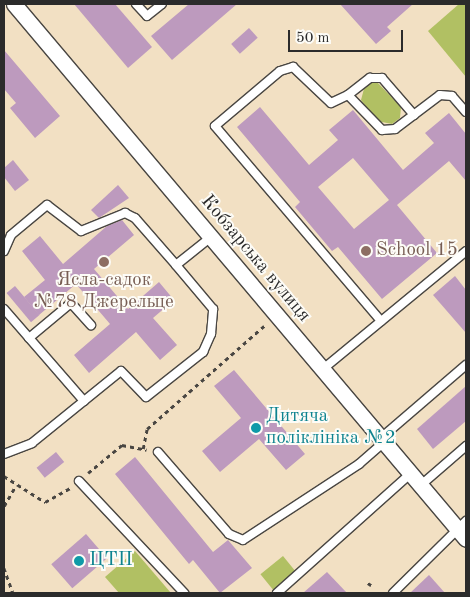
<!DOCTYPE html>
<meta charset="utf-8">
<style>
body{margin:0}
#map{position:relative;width:470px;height:597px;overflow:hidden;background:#f2e0c3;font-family:"Old Standard TT",serif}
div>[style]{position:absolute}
.green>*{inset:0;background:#b1c063;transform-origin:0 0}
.building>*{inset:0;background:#bd9abe;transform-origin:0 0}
.path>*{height:2.5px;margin-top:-1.25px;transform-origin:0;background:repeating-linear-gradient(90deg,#494642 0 4px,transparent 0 8px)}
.roads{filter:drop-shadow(1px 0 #494642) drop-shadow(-1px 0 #494642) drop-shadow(0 1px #494642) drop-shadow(0 -1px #494642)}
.service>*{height:8px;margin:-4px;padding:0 4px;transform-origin:4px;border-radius:4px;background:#fff}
.minor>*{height:15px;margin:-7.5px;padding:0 7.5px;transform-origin:7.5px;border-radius:7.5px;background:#fff}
.dots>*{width:14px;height:14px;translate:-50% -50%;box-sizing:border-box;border:2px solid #fdfcf7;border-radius:50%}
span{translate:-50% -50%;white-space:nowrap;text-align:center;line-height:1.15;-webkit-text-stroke:4px #fdfcf7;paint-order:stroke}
.education-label{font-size:19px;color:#785e54}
.left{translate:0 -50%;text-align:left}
.street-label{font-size:19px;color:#2b2b2b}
.culture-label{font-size:19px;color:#0d838f}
.frame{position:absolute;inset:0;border:5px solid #2b2b2b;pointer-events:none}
.scale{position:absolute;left:288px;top:30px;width:115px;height:22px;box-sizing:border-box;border:2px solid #2b2b2b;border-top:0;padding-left:6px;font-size:15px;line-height:18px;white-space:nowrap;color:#2b2b2b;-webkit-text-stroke:4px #fdfcf7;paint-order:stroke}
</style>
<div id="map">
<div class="green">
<div style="clip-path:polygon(459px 4px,466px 4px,466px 77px,428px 31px)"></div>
<div style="clip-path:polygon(376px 81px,401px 107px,400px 118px,392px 124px,377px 121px,361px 100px,365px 85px)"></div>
<div style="clip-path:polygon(135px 551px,171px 593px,119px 593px,105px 577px)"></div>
<div style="left:283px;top:556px;width:21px;height:29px;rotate:51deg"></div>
</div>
<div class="building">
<div style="clip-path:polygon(74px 4px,115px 4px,152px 47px,128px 68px)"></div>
<div style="clip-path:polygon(189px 4px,237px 4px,172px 60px,151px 36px)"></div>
<div style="clip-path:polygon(340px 4px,413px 4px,387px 27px,391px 31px,376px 44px)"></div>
<div style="left:249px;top:28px;width:13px;height:24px;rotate:48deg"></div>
<div style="clip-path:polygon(4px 50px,60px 116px,35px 138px,10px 108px,16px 103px,4px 89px)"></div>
<div style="clip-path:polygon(evenodd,260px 107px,309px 165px,338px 140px,329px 130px,353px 110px,403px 170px,434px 143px,425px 133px,449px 113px,466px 134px,466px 181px,449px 161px,397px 205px,437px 253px,382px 299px,338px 247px,332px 251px,295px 207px,300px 202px,237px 127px,260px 107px,353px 158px,389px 200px,354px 229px,318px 187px,353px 158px)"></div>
<div style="clip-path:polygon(13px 160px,29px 180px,15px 191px,4px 177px,4px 168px)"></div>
<div style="clip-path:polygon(118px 185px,129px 198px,99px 218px,91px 210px)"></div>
<div style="clip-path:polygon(122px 220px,134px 235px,94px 269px,128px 309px,159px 282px,174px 300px,153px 318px,177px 345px,160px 360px,136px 332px,89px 373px,74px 355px,110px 324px,76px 284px,39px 315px,24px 297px,45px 280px,22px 251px,40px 236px,63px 264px,107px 226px)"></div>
<div style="clip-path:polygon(455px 276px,466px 290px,466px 333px,433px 295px)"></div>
<div style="left:15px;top:286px;width:38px;height:11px;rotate:50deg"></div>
<div style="clip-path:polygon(234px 370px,305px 454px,286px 470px,259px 439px,220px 472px,202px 451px,241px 418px,214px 386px)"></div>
<div style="clip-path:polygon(466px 386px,466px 421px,433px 449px,417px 429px)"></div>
<div style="left:56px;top:452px;width:13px;height:25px;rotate:51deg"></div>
<div style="clip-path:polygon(135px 457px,213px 552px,228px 540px,252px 568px,220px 593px,193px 560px,189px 564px,115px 474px)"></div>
<div style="left:86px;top:534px;width:32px;height:46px;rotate:49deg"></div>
<div style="clip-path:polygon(327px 572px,347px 593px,303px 593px)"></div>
<div style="clip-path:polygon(429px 575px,445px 593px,410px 593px)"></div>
</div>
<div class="path">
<div style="left:143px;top:449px;width:20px;rotate:-79deg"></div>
<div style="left:147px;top:429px;width:156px;rotate:-41.4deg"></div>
<div style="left:88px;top:473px;width:44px;rotate:-39.5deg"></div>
<div style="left:122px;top:445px;width:25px;rotate:11deg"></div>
<div style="left:4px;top:476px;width:49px;rotate:32.4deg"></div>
<div style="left:45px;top:502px;width:29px;rotate:-29deg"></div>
<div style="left:4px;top:506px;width:24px;rotate:-60deg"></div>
<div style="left:4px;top:568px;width:27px;rotate:70deg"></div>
<div style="left:368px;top:583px;width:4px;rotate:34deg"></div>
</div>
<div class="roads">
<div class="service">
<div style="left:136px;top:4px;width:16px;rotate:47deg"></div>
<div style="left:147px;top:16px;width:19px;rotate:-39deg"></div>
<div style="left:348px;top:95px;width:28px;rotate:-38deg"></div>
<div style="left:370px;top:78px;width:12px"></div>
<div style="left:382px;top:78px;width:49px;rotate:49.1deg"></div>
<div style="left:4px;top:251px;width:17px;rotate:-66deg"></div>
<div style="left:11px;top:235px;width:47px;rotate:-39.8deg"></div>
<div style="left:47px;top:205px;width:43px;rotate:37.4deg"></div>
<div style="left:81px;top:231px;width:48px;rotate:-22.2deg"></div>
<div style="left:125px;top:213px;width:11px;rotate:27deg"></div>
<div style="left:135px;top:218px;width:62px;rotate:48.9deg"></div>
<div style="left:4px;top:309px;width:122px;rotate:49deg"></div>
<div style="left:381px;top:321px;width:256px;rotate:-130.4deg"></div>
<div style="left:215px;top:126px;width:85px;rotate:-40.2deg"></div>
<div style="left:280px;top:71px;width:14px;rotate:-17deg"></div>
<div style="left:293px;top:67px;width:52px;rotate:43.5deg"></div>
<div style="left:331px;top:103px;width:19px;rotate:-25deg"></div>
<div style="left:348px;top:95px;width:49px;rotate:45.8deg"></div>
<div style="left:382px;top:130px;width:13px;rotate:-4deg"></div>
<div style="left:395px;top:129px;width:56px;rotate:-37.1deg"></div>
<div style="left:440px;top:95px;width:12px;rotate:5deg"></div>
<div style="left:452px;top:96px;width:21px;rotate:49deg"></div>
<div style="left:29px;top:338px;width:55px;rotate:-39.8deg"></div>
<div style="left:71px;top:303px;width:30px;rotate:48deg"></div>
<div style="left:323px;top:369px;width:185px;rotate:-39.5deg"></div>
<div style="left:381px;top:438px;width:112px;rotate:-40.7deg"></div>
<div style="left:158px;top:452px;width:108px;rotate:49.1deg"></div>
<div style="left:229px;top:534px;width:15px;rotate:23deg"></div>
<div style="left:243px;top:540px;width:139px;rotate:-33.2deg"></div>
<div style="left:359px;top:464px;width:33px;rotate:-41deg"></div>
<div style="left:4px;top:454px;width:30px;rotate:-21deg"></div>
<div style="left:32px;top:443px;width:114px;rotate:-39deg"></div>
<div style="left:121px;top:371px;width:36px;rotate:46deg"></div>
<div style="left:146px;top:397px;width:73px;rotate:-38.3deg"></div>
<div style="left:203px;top:352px;width:20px;rotate:-66deg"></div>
<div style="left:211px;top:334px;width:25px;rotate:-85deg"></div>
<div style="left:213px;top:309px;width:57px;rotate:-130.1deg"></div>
<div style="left:176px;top:265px;width:43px;rotate:-38.5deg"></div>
<div style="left:79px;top:481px;width:154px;rotate:46.8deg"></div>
<div style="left:421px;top:485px;width:60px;rotate:-40.9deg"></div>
<div style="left:277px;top:593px;width:180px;rotate:-41.8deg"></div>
<div style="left:393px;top:593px;width:103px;rotate:-44.6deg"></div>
</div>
<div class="minor">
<div style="left:14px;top:4px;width:700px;rotate:49.81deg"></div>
</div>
</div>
<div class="dots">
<div style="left:366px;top:251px;background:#8d6e63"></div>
<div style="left:104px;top:262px;background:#8d6e63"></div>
<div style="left:256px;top:428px;background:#0f9aa8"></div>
<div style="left:79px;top:561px;background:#0f9aa8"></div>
</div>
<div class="education-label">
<span class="left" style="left:376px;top:251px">School 15</span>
<span style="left:104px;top:292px">Ясла-садок<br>№78 Джерельце</span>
</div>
<div class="street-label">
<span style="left:255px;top:259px;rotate:50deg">Кобзарська вулиця</span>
</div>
<div class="culture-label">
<span class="left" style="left:266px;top:428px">Дитяча<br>поліклініка №2</span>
<span class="left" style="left:89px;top:561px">ЦТП</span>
</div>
<div class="frame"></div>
<div class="scale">50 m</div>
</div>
